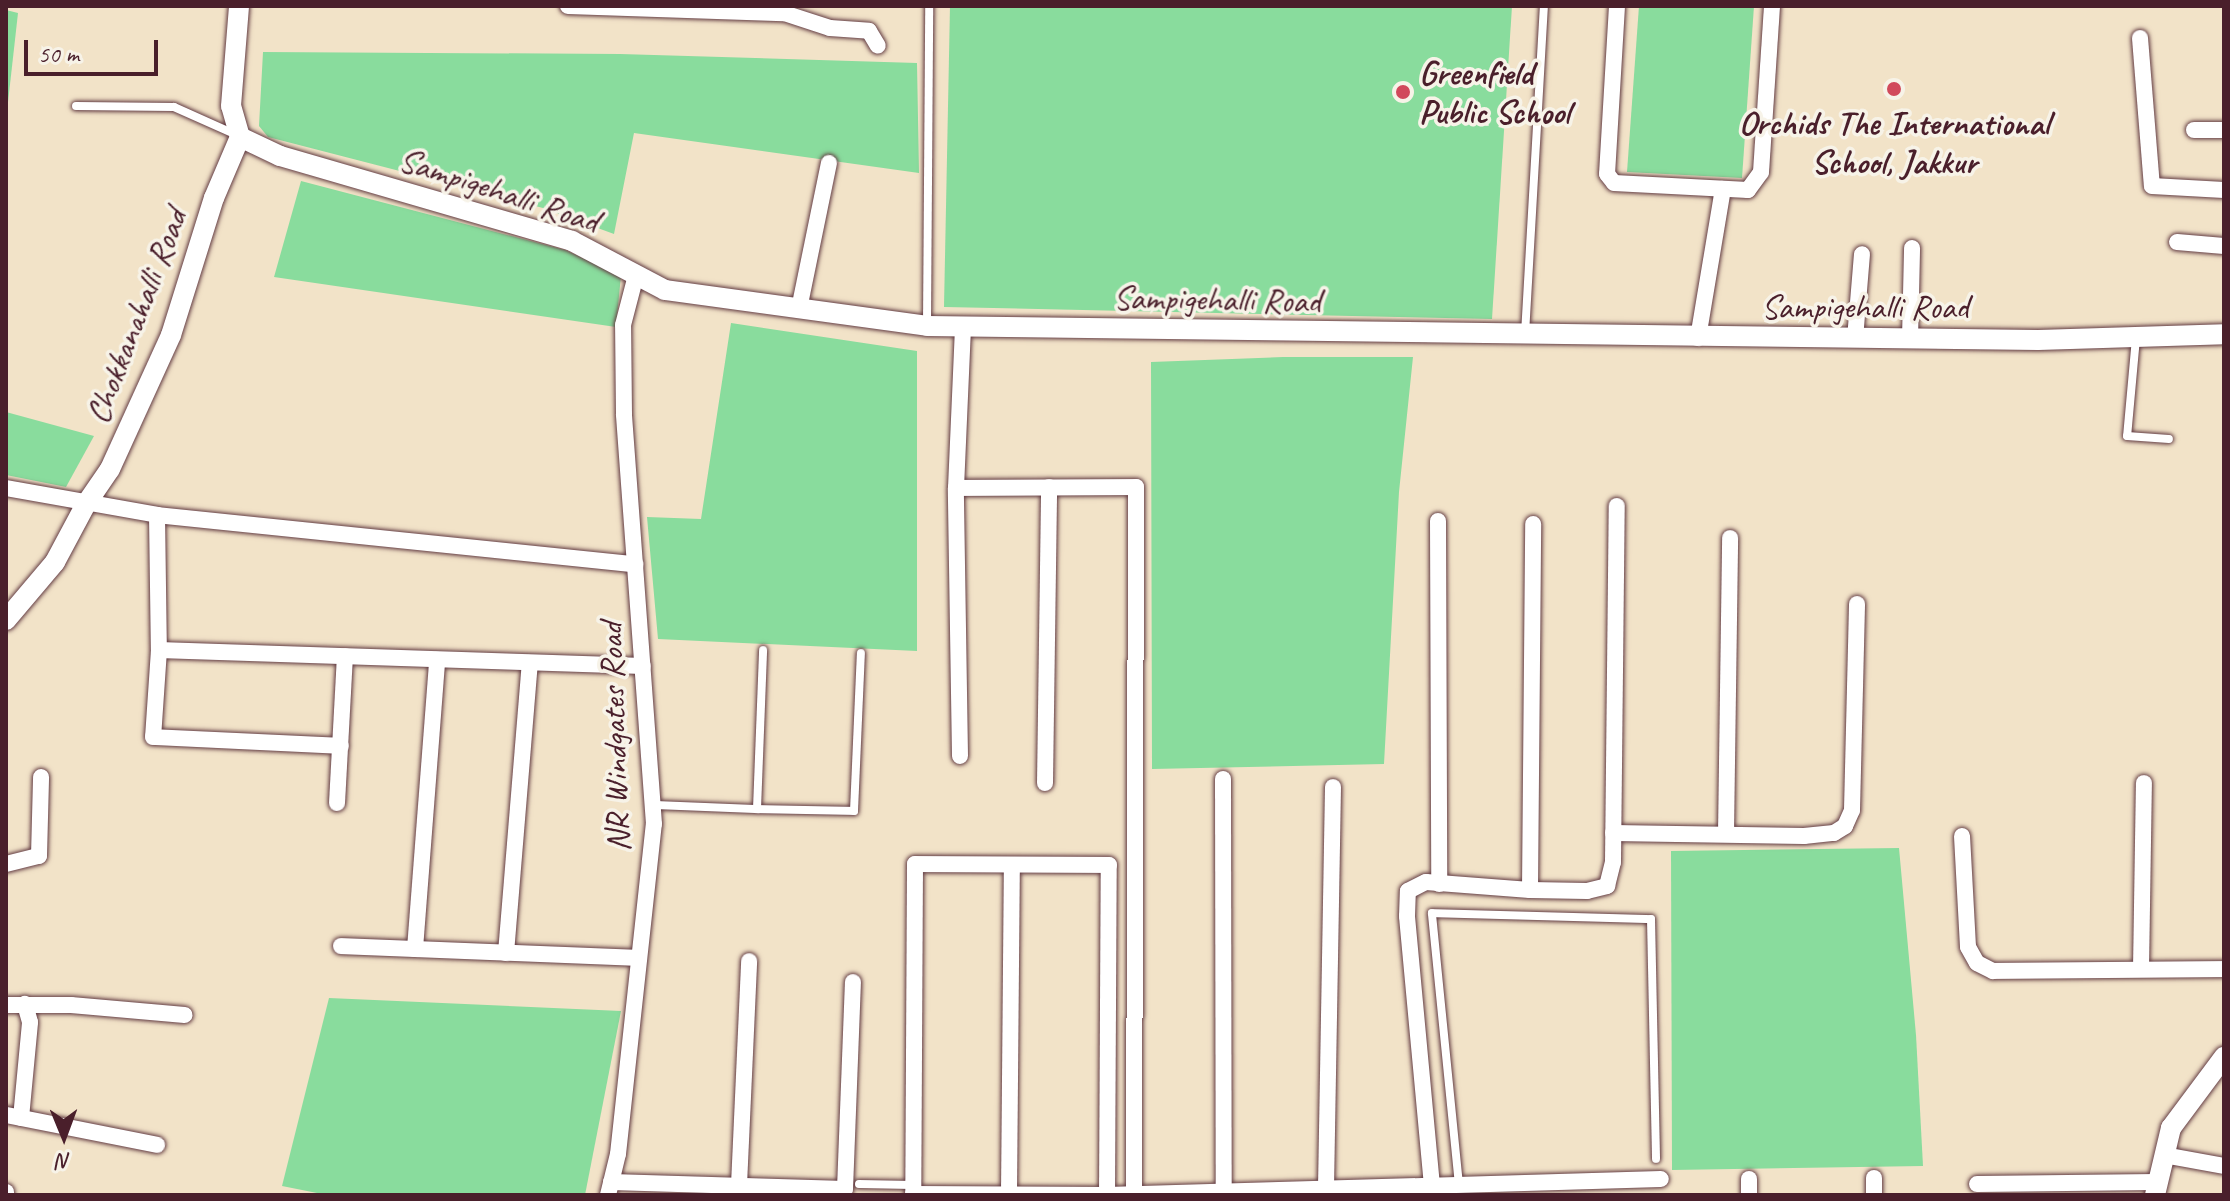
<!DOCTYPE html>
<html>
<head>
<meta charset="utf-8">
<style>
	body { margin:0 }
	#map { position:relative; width:2230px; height:1201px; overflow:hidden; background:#f2e3c8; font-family:Caveat,sans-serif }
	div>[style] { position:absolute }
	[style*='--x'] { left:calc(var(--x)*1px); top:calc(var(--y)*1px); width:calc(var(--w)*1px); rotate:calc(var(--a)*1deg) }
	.green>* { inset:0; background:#89dc9d }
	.roads { filter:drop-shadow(0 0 2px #633c43) drop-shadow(0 0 2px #633c43) }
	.service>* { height:8px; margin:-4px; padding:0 4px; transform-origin:4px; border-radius:4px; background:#fff }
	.minor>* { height:16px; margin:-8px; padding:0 8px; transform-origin:8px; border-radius:8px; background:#fff }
	.tertiary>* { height:20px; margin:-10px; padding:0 10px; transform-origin:10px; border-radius:10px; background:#fff }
	.dots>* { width:22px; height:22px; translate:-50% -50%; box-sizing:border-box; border:4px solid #f7f3e8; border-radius:50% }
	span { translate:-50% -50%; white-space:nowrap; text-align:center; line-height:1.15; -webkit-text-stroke:7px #f7f3e8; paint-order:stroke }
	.poi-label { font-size:34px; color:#4a1f2b; font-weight:700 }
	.left { translate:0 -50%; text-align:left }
	.street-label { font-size:34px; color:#4a1f2b }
	.frame { position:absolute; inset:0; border:8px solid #4a1f2b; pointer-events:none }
	.north { position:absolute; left:24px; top:1097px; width:80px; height:80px; -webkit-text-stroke:6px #f7f3e8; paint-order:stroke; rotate:179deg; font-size:22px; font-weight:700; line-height:32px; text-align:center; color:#4a1f2b }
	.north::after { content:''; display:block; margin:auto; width:28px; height:36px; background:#4a1f2b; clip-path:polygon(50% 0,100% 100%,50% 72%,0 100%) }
	.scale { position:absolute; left:24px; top:40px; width:134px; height:36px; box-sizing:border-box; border:4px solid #4a1f2b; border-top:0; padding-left:10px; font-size:24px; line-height:28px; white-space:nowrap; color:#4a1f2b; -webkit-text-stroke:6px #f7f3e8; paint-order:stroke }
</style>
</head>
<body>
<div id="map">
	<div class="green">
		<i style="clip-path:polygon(950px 6px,1512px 6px,1492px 319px,944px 307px)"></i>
		<i style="clip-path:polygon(1639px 6px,1754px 6px,1742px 178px,1627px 172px)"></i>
		<i style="clip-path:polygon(6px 10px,18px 13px,6px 120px)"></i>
		<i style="clip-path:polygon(263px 52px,620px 54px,917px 63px,919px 173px,634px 133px,614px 234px,543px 208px,268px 137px,259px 126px)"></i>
		<i style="clip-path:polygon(301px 181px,565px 250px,621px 275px,616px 327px,274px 277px)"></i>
		<i style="clip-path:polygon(731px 323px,917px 351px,917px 651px,658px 639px,647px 517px,701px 519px)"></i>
		<i style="clip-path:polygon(1283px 357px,1413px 357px,1399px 492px,1384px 764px,1152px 769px,1151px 362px)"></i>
		<i style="clip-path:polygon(6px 412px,94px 436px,66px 487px,6px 475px)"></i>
		<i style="clip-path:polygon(1899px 848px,1916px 1035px,1923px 1166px,1672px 1170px,1671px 851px)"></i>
		<i style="clip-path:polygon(329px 998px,621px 1011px,585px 1195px,327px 1195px,282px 1186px)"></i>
	</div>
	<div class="roads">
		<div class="service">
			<i style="--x:76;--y:106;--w:98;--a:0.6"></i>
			<i style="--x:174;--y:107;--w:69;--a:24"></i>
			<i style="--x:927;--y:325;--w:319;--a:-89.6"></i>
			<i style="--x:1525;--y:334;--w:329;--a:-86.7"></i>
			<i style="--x:2136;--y:338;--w:98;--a:95.2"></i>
			<i style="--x:2127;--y:436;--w:42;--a:4.1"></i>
			<i style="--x:653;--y:805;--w:104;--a:2.2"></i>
			<i style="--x:757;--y:809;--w:159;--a:-87.8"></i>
			<i style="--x:757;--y:809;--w:97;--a:1.2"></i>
			<i style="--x:854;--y:811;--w:158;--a:-87.5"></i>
			<i style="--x:859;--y:1184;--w:54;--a:1.1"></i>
			<i style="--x:1459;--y:1185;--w:273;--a:-95.7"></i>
			<i style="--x:1432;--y:913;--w:219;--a:1.6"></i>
			<i style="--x:1651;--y:919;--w:240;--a:88.8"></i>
		</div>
		<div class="minor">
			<i style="--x:568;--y:6;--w:216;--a:1.9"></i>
			<i style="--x:784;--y:13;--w:48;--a:18.1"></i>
			<i style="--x:830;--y:28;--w:39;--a:4"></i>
			<i style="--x:869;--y:31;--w:17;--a:59"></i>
			<i style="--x:1617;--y:6;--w:168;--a:93.4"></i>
			<i style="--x:1607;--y:174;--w:11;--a:52"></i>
			<i style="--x:1614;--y:183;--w:134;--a:3"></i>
			<i style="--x:1748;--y:190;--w:22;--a:-54"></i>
			<i style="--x:1761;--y:172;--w:166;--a:-86.2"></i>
			<i style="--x:2140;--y:38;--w:148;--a:85.4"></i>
			<i style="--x:2152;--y:186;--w:72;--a:3.2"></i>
			<i style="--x:2194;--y:130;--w:30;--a:0"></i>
			<i style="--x:2177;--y:242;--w:47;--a:4.9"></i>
			<i style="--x:799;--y:309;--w:149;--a:-78.4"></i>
			<i style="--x:1698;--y:338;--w:151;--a:-80.5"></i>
			<i style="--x:1855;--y:339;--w:85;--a:-85.3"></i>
			<i style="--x:1910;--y:339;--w:91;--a:-88.7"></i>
			<i style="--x:6;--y:488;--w:153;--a:10.1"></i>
			<i style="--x:157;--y:515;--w:481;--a:5.9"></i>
			<i style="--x:956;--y:488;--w:180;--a:-0.3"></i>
			<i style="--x:1136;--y:487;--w:707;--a:90.16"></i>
			<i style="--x:157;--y:515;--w:135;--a:89.2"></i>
			<i style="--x:159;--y:650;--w:87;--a:93.9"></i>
			<i style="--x:153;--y:737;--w:188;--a:2.7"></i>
			<i style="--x:1438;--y:521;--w:363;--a:89.8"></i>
			<i style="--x:159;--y:650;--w:484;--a:1.9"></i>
			<i style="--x:960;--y:756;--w:268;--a:-90.9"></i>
			<i style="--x:956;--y:488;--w:161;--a:-87.5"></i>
			<i style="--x:1223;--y:779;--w:412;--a:89.9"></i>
			<i style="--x:1045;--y:783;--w:296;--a:-89.2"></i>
			<i style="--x:337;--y:803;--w:147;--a:-86.9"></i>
			<i style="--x:1613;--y:833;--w:191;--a:0.9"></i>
			<i style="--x:1804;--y:836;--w:30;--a:-6"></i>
			<i style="--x:1834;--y:833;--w:13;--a:-32"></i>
			<i style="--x:1845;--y:826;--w:17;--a:-66"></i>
			<i style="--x:1852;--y:810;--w:206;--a:-88.6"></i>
			<i style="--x:1726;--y:834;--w:296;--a:-89.2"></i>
			<i style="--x:1962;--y:836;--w:111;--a:86.9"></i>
			<i style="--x:1968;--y:947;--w:18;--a:61"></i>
			<i style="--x:1977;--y:963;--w:18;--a:27"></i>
			<i style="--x:1993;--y:971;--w:231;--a:-0.5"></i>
			<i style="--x:6;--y:864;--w:34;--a:-14"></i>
			<i style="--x:39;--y:856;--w:79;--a:-88.5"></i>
			<i style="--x:1530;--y:890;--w:366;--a:-89.5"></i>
			<i style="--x:341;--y:946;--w:298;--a:2.3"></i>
			<i style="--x:415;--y:949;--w:290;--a:-85.6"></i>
			<i style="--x:506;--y:953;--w:291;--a:-85.3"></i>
			<i style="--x:2141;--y:969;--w:186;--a:-89.1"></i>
			<i style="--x:6;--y:1005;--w:65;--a:0"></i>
			<i style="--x:71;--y:1005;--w:114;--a:5"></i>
			<i style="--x:6;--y:1115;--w:154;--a:11.2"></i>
			<i style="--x:21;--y:1118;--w:96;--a:-84.6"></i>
			<i style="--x:30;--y:1022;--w:19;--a:-106"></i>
			<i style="--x:2164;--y:1155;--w:61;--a:10.4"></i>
			<i style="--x:1874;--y:1178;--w:17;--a:90"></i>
			<i style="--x:1749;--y:1179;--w:16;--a:90"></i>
			<i style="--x:611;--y:1182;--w:234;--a:1.7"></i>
			<i style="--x:845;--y:1189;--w:207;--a:-87.8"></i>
			<i style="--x:1977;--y:1184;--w:180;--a:-0.6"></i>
			<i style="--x:739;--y:1185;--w:224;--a:-87.4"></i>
			<i style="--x:1432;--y:1186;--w:271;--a:-95.3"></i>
			<i style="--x:1407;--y:916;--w:25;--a:-88"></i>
			<i style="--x:1408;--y:891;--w:20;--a:-27"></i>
			<i style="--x:1426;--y:882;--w:104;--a:4.4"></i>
			<i style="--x:1530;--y:890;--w:57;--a:1"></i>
			<i style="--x:1587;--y:891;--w:21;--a:-14"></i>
			<i style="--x:1607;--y:886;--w:25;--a:-76"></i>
			<i style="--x:1613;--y:862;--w:356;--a:-89.4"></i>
			<i style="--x:1326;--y:1188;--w:401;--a:-89"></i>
			<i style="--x:6;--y:1192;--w:3;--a:90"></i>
			<i style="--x:1009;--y:1194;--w:329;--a:-89.5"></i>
			<i style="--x:608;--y:1195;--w:42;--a:-76.3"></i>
			<i style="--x:618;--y:1154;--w:332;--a:-83.8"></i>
			<i style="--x:654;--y:824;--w:411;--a:-94.2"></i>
			<i style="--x:624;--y:414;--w:89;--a:-90.6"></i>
			<i style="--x:623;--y:325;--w:52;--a:-75.4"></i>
			<i style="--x:1107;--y:1195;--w:330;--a:-89.7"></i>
			<i style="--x:1109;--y:865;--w:194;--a:-179.7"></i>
			<i style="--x:915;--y:864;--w:330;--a:90.3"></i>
			<i style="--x:913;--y:1194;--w:194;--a:0.3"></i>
			<i style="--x:1107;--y:1195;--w:554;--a:-1.65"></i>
		</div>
		<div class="tertiary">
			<i style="--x:240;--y:137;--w:44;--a:25.4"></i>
			<i style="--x:280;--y:156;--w:304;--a:16.2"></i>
			<i style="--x:572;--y:241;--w:105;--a:27.8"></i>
			<i style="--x:665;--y:290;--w:264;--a:7.8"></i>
			<i style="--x:927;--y:326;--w:1111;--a:0.72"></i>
			<i style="--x:2038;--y:340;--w:186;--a:-1.8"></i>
			<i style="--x:6;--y:620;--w:76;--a:-49.8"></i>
			<i style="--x:55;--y:562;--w:66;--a:-61.9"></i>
			<i style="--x:86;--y:504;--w:42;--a:-55.6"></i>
			<i style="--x:110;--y:469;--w:147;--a:-65.5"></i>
			<i style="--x:171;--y:335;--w:144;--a:-72.6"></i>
			<i style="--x:214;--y:198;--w:66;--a:-66.9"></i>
			<i style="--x:240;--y:137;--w:32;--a:-106"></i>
			<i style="--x:231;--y:106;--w:100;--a:-85.4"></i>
			<i style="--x:2155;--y:1195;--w:69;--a:-76.6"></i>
			<i style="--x:2171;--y:1128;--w:89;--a:-53.3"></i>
		</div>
	</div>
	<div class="dots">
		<i style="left:1894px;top:89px;background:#d1495b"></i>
		<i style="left:1403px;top:92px;background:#d1495b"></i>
	</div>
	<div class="poi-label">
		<span class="left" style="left:1419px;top:92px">Greenfield<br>Public School</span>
		<span style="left:1894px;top:142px">Orchids The International<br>School, Jakkur</span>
	</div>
	<div class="street-label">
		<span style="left:499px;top:190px;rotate:18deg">Sampigehalli Road</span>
		<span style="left:1217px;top:299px;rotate:1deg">Sampigehalli Road</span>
		<span style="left:1865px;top:307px">Sampigehalli Road</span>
		<span style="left:136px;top:316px;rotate:-69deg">Chokkanahalli Road</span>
		<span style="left:614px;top:737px;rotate:-92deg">NR Windgates Road</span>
	</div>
	<div class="frame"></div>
	<div class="north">N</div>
	<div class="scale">50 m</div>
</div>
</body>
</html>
